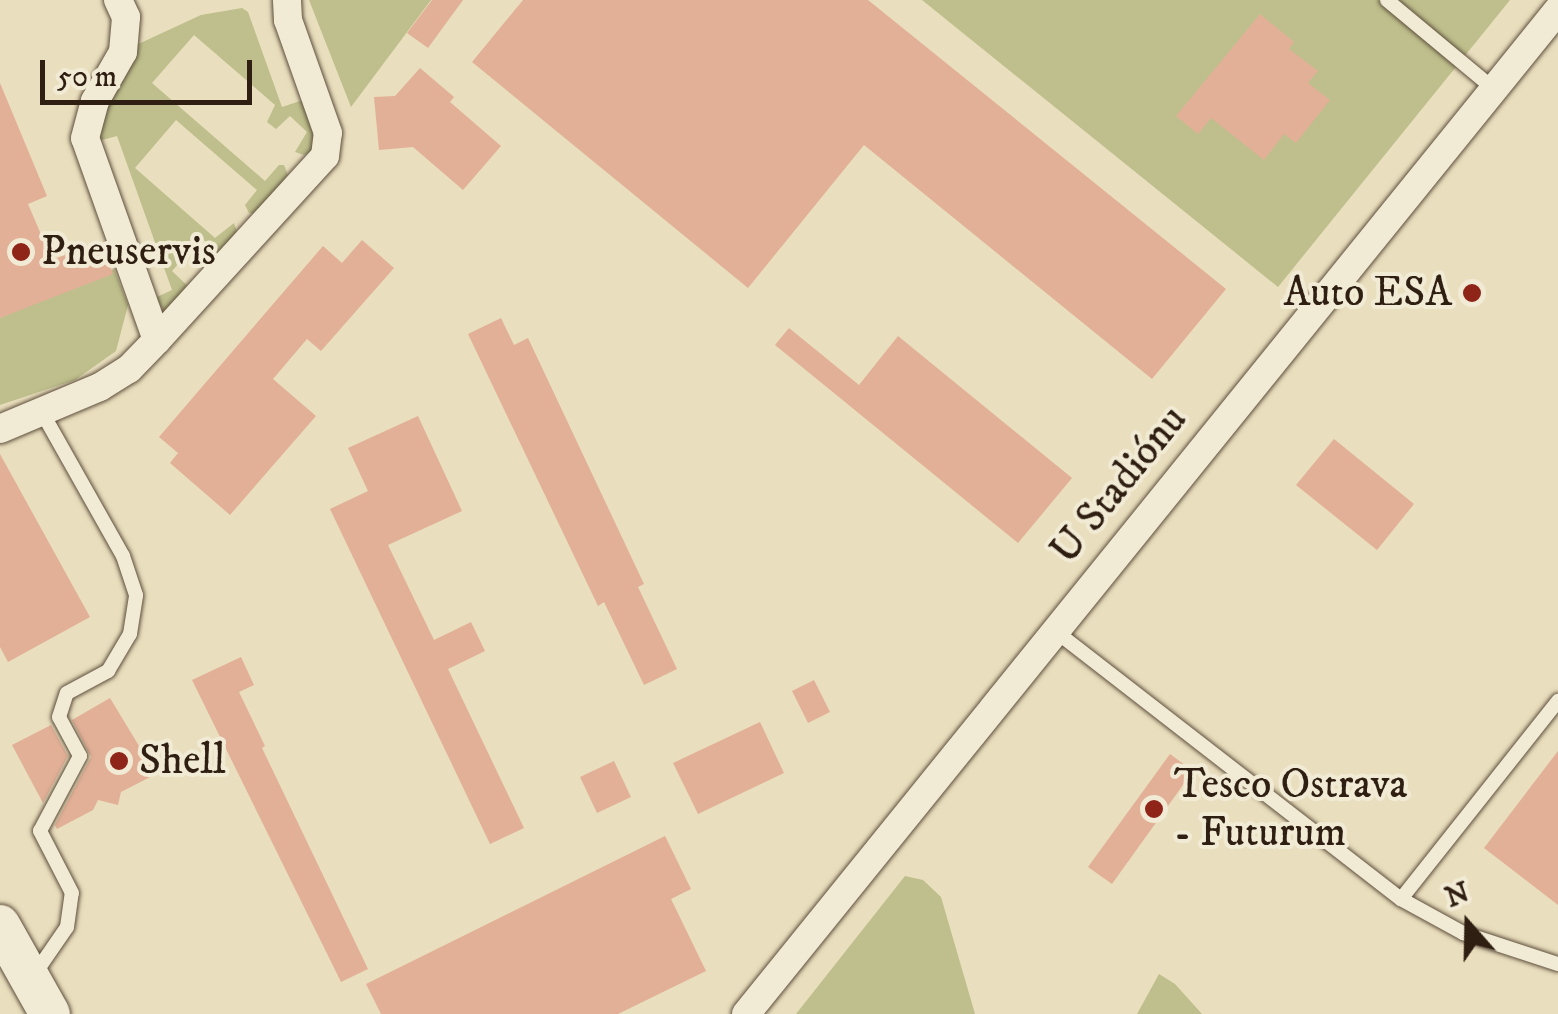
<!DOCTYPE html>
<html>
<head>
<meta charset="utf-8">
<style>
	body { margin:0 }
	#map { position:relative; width:1558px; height:1014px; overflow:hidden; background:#e9debd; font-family:"IM FELL DW Pica",serif }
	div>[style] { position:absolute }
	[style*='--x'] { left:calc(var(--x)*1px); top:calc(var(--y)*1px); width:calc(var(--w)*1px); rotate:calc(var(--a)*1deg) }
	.green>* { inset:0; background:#bebf8c }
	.building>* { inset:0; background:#e2b097 }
	.roads { filter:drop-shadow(0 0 2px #5e4f3d) drop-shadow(0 0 2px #5e4f3d) }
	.lane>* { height:14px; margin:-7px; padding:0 7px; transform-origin:7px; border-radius:7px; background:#f1ead4 }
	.street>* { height:28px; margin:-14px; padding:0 14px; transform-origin:14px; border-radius:14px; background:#f1ead4 }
	.secondary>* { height:40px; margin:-20px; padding:0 20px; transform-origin:20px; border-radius:20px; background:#f1ead4 }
	.dots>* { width:28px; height:28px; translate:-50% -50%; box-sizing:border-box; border:5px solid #f1ead4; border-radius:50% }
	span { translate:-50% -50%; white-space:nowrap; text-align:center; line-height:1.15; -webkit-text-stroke:8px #f1ead4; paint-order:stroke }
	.poi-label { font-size:42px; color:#2f1f12 }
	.left { translate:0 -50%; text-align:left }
	.right { translate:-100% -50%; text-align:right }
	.street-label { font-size:42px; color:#2f1f12 }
	.north { position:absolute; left:1418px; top:874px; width:100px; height:100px; -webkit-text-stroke:8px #f1ead4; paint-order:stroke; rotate:340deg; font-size:28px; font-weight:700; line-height:40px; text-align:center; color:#2f1f12 }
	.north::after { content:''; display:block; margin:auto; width:35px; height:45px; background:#2f1f12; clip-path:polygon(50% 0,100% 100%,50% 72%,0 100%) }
	.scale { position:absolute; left:40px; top:60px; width:212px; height:45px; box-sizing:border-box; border:5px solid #2f1f12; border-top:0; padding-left:12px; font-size:30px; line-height:35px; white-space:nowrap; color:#2f1f12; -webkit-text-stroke:8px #f1ead4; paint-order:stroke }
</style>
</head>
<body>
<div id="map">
	<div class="green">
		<i style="clip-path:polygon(309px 0,431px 0,351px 107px)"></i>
		<i style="clip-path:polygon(922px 0,1510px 0,1278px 287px)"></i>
		<i style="clip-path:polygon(242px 8px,248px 12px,282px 107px,303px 100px,314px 138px,312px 151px,304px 155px,295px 152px,307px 132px,290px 116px,276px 129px,267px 122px,275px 105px,194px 35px,152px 83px,265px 181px,279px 165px,284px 165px,288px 175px,256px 214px,249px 213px,245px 205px,257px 190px,176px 120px,135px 168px,215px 238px,234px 223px,238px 235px,223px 255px,201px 238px,172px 271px,193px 291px,165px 312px,155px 298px,172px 290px,117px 136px,98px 141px,98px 126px,134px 46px,201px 15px)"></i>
		<i style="clip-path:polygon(114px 269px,128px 305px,116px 351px,75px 380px,0 405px,0 318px)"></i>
		<i style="clip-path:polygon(905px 876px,923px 880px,941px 897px,975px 1014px,796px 1014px)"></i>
		<i style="clip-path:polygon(1159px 974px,1175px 984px,1202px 1014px,1137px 1014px)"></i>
	</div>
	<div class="building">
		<i style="clip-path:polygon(432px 0,463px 0,428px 48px,407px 33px)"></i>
		<i style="clip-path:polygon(523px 0,868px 0,1226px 289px,1152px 379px,864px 145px,748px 288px,472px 62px)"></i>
		<i style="clip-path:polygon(1260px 14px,1294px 42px,1289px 49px,1318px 71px,1308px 83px,1330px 100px,1296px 143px,1284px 134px,1264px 160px,1211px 118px,1198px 134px,1176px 116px)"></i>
		<i style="clip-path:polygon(420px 68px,454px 97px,450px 102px,501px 146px,463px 190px,413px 147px,379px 150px,374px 97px,395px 96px)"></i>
		<i style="clip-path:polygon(0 83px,47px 196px,28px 204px,52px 260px,100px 241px,113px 274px,0 318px)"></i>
		<i style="clip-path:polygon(362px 240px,394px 268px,321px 351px,307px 339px,273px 379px,316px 416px,230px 515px,170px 463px,178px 453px,159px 437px,323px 246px,342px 263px)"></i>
		<i style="clip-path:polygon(501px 318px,514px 345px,528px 338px,644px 584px,638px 587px,677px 669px,644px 685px,604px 602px,598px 606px,468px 334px)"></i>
		<i style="clip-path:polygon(789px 328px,859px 385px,898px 336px,1072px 478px,1018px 543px,775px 345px)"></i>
		<i style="clip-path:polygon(418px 416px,462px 511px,388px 545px,434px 640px,471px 622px,485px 651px,448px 669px,524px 828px,490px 844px,330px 509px,368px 491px,348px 448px)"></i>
		<i style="clip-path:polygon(1334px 439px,1414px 504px,1377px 550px,1296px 485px)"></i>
		<i style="clip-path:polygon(0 454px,90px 617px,8px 662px,0 647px)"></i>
		<i style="clip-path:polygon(241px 657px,254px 685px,239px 692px,265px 746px,262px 748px,368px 969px,341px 982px,192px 680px)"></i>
		<i style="clip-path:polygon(814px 680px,830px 712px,808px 723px,792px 691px)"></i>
		<i style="clip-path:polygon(110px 698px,156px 774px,121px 792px,118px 805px,98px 800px,93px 810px,57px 829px,55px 825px,91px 757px,72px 720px)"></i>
		<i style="clip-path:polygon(760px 722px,784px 773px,698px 814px,673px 763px)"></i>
		<i style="clip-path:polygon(51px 725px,68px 756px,43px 803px,12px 745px)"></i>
		<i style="clip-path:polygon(1558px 751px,1558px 905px,1484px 848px)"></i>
		<i style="clip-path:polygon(1170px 754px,1193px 771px,1112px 884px,1088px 867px)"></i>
		<i style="clip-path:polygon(614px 761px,631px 797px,597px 813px,580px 777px)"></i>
		<i style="clip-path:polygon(665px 836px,691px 889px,671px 899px,706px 971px,618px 1014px,381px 1014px,366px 984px)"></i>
	</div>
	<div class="roads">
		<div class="lane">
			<i style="--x:1387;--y:0;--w:139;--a:39.8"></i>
			<i style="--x:1054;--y:630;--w:439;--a:37.8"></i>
			<i style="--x:1401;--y:899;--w:71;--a:28.7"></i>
			<i style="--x:1463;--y:933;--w:100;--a:18.1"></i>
			<i style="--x:1401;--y:899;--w:253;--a:-51.6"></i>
			<i style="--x:34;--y:975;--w:58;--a:-55.5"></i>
			<i style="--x:67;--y:927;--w:34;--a:-82"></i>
			<i style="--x:72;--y:893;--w:70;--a:-117.3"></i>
			<i style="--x:40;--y:831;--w:85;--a:-61.9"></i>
			<i style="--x:80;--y:756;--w:44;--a:-118.3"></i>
			<i style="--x:59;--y:717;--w:25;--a:-72"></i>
			<i style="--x:67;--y:693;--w:47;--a:-28.2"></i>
			<i style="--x:108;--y:671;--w:43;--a:-59.3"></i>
			<i style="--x:130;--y:634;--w:39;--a:-81"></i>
			<i style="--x:136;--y:595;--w:41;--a:-108.4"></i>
			<i style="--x:123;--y:556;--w:163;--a:-119.4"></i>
		</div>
		<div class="street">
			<i style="--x:157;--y:340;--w:249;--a:-47.6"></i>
			<i style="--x:325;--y:156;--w:23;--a:-83"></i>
			<i style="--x:328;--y:133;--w:120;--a:-109.5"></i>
			<i style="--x:288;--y:20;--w:20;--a:-93"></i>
			<i style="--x:0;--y:429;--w:108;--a:-22.8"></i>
			<i style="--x:100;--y:387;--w:34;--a:-32"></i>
			<i style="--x:129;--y:369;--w:40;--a:-46"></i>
			<i style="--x:157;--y:340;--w:214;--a:-109.6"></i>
			<i style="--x:85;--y:138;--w:38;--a:-75"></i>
			<i style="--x:95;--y:101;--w:56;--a:-60.3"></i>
			<i style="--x:123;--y:52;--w:35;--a:-85"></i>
			<i style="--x:126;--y:17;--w:19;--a:-115"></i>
			<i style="--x:746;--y:1014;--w:1291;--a:-51.04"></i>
		</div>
		<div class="secondary">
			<i style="--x:0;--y:925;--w:102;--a:60.7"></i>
		</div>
	</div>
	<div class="dots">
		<i style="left:21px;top:252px;background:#8f2418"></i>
		<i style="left:1472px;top:293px;background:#8f2418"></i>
		<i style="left:119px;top:761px;background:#8f2418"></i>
		<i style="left:1154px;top:809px;background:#8f2418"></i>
	</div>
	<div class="poi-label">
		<span class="left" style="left:41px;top:252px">Pneuservis</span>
		<span class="right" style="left:1452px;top:293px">Auto ESA</span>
		<span class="left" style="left:139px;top:761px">Shell</span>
		<span class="left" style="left:1174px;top:809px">Tesco Ostrava<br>- Futurum</span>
	</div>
	<div class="street-label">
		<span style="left:1119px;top:485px;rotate:-51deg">U Stadiónu</span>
	</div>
	<div class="north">N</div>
	<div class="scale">50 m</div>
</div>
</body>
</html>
